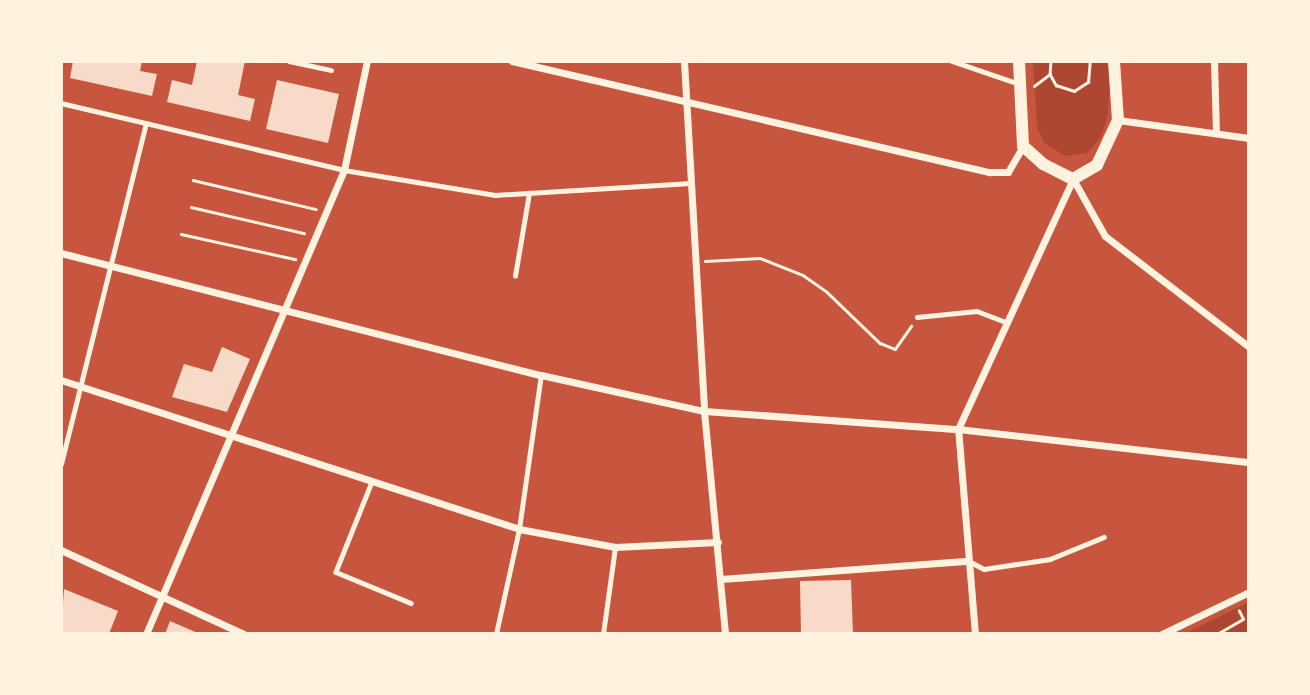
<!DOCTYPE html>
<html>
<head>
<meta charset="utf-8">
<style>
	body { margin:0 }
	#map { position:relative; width:1310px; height:695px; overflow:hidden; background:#c8553d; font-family:"Noto Sans",sans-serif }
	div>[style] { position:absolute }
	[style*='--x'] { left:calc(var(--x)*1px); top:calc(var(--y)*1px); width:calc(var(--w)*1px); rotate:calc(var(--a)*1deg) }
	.green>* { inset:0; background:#ae4732 }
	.building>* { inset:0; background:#f7dbc8 }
	.path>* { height:2.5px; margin:-1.25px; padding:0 1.25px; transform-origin:1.25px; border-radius:1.25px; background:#fff3e0 }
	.service>* { height:4.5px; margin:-2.25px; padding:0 2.25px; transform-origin:2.25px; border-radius:2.25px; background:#fff3e0 }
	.minor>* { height:7px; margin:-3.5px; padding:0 3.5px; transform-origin:3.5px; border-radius:3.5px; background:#fff3e0 }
	.secondary>* { height:12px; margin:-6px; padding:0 6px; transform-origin:6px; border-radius:6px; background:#fff3e0 }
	span { translate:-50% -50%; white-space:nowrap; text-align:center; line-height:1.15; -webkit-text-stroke:7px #fff3e0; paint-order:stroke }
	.frame { position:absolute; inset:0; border:63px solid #fff3e0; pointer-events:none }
</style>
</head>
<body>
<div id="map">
	<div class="green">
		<i style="clip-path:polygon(1033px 61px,1106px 61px,1111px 76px,1107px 118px,1101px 137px,1087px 153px,1066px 156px,1044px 143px,1037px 127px)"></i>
		<i style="clip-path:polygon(1249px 602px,1249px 634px,1184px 634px)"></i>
	</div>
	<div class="building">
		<i style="clip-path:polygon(73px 61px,142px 61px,140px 71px,157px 74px,152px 96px,70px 78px)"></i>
		<i style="clip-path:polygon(197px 61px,245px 61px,238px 95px,255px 99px,250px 121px,167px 102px,172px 80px,192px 85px)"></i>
		<i style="clip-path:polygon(277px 80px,339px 94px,328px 143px,266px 129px)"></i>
		<i style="clip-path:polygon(222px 347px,250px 359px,227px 412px,172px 397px,184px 364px,212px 372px)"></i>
		<i style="clip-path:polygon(851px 580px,853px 634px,801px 634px,800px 581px)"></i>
		<i style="clip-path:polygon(64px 589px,118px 611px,109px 634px,61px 634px)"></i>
		<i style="clip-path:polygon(170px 621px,200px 634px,165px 634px)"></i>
	</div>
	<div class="path">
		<i style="--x:1051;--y:61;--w:13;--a:94"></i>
		<i style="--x:1050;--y:74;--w:13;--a:61"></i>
		<i style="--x:1056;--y:85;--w:19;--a:18"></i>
		<i style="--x:1074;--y:91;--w:17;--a:-33"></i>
		<i style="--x:1088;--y:82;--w:21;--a:-85"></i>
		<i style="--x:1034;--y:86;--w:20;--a:-37"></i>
		<i style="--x:193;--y:180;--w:126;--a:13.3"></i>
		<i style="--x:191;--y:207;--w:116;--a:13"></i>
		<i style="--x:181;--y:234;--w:117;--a:12.4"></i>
		<i style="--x:705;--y:261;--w:55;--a:-3.1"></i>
		<i style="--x:760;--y:258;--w:46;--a:21.6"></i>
		<i style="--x:803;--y:275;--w:29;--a:35"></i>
		<i style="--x:827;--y:292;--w:74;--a:43.9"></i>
		<i style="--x:880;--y:343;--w:16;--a:22"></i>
		<i style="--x:895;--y:349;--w:28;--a:-55"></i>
		<i style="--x:1217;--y:634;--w:30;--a:-30"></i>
		<i style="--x:1243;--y:619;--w:9;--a:-117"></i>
	</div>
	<div class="service">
		<i style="--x:289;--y:61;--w:43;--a:12.1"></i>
		<i style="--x:952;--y:61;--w:69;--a:18.7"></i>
		<i style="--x:61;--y:103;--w:291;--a:13.3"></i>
		<i style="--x:344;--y:170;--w:153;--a:9.4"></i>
		<i style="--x:495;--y:195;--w:196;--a:-3.5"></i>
		<i style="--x:515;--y:276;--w:84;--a:-80.4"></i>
		<i style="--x:917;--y:317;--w:60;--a:-5.7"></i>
		<i style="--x:977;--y:311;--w:33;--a:21"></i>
		<i style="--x:61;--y:464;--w:351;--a:-76"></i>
		<i style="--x:372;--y:482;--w:97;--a:111.8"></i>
		<i style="--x:336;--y:572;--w:81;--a:22.5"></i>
		<i style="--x:969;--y:561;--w:17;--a:28"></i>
		<i style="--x:984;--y:569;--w:67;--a:-8.6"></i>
		<i style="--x:1050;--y:559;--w:58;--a:-22.2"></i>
		<i style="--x:496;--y:634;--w:107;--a:-77.6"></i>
		<i style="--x:519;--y:529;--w:156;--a:-81.9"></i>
		<i style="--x:603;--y:634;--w:87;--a:-82.1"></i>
	</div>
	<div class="minor">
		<i style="--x:512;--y:61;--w:491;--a:13.1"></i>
		<i style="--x:990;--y:172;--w:18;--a:0"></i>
		<i style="--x:1008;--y:172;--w:30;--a:-60"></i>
		<i style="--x:684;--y:61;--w:351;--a:86.7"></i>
		<i style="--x:704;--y:411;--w:224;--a:84.6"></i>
		<i style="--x:1214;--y:61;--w:72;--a:88.4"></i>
		<i style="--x:1118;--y:120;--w:132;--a:7.8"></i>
		<i style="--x:1073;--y:179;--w:65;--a:60.7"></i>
		<i style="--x:1105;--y:236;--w:182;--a:37.6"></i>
		<i style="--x:61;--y:253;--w:495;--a:14.3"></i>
		<i style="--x:541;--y:375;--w:167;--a:12.5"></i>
		<i style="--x:704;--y:411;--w:255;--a:4.1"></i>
		<i style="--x:958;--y:429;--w:293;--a:6.5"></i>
		<i style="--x:61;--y:380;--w:482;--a:18"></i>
		<i style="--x:519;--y:529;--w:98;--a:10.6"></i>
		<i style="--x:615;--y:547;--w:103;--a:-2.8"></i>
		<i style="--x:61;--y:550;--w:201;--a:24.7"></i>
		<i style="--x:721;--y:579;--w:248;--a:-4.2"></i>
		<i style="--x:146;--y:634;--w:504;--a:-66.89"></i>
		<i style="--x:344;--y:170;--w:111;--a:-78.1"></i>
		<i style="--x:975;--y:634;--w:206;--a:-94.7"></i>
		<i style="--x:958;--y:429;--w:275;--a:-65.3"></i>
		<i style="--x:1162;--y:634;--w:97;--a:-25.8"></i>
	</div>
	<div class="secondary">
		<i style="--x:1019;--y:61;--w:85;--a:87.3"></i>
		<i style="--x:1023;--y:146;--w:27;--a:42"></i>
		<i style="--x:1043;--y:164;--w:34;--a:27"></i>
		<i style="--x:1073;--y:179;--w:28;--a:-30"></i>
		<i style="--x:1097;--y:165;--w:50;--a:-65"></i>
		<i style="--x:1118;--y:120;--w:59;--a:-93.9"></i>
	</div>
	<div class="frame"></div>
</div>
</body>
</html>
